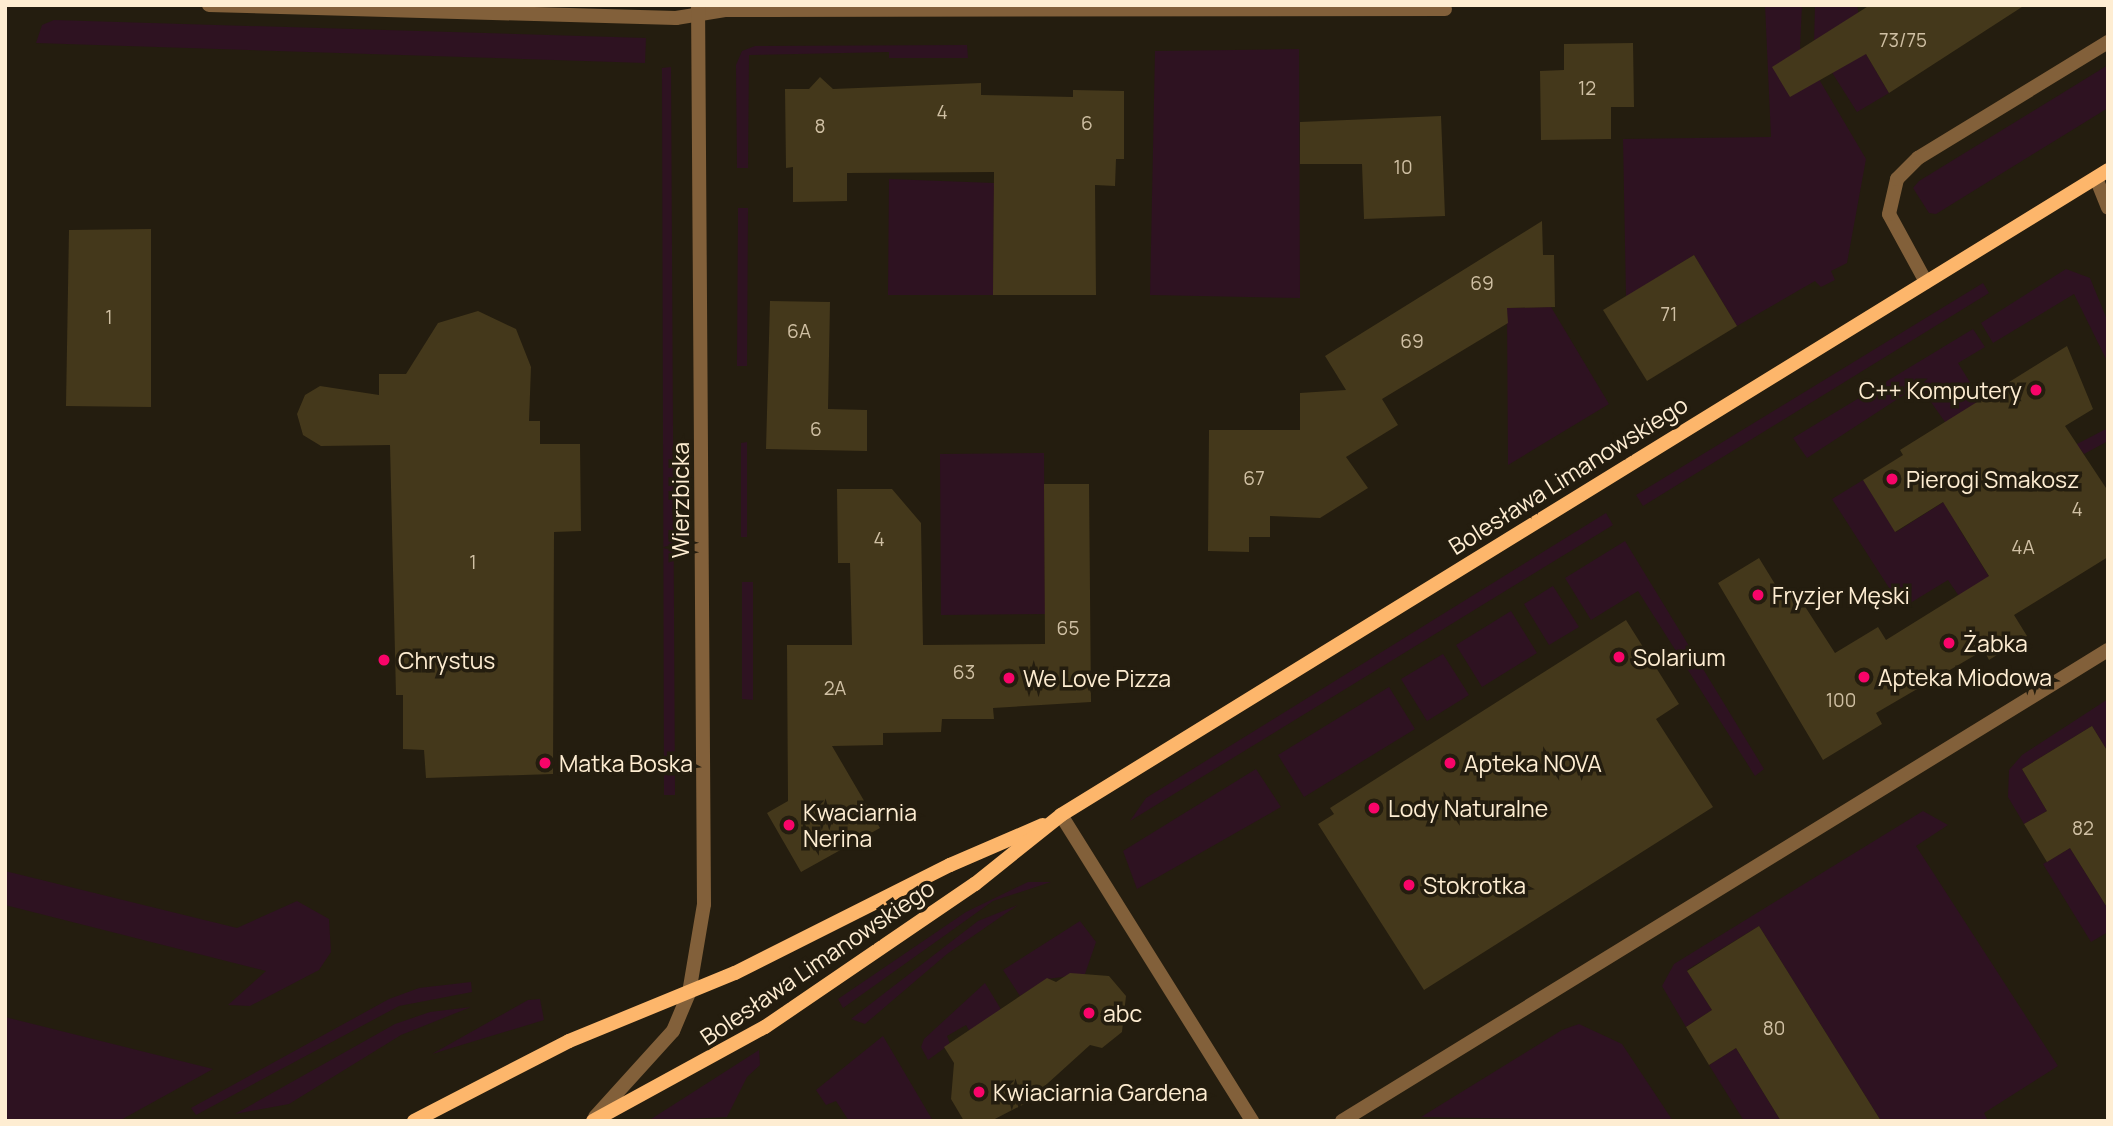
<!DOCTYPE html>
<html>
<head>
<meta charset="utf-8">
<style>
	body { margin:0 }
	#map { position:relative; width:2113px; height:1126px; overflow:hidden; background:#241d0f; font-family:Manrope,sans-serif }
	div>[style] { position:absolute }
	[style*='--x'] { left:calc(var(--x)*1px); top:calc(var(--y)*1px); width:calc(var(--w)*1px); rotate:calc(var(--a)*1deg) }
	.green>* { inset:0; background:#2e1221 }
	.building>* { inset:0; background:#44381b }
	.lane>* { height:14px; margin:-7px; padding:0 7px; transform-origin:7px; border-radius:7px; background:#82603a }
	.street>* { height:14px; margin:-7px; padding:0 7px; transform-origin:7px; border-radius:7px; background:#82603a }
	.secondary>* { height:14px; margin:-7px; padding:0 7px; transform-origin:7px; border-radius:7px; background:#fdb66b }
	.dots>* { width:19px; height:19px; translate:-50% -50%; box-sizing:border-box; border:4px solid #241d0f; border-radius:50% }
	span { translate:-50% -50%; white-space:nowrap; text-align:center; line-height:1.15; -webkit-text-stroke:7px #241d0f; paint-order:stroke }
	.number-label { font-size:19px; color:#d0c0a4 }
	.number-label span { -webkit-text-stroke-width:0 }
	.poi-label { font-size:23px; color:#feedd2 }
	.right { translate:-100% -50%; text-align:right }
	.left { translate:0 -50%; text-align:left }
	.street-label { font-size:23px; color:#feedd2 }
	.frame { position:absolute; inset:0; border:7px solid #feedd2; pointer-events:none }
</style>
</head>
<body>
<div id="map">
	<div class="green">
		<i style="clip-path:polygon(1765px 5px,1802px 5px,1800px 47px,1866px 159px,1847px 263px,1831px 271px,1835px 280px,1821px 287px,1815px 281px,1737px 326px,1694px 255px,1626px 297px,1623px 139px,1771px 137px)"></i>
		<i style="clip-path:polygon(1815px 5px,1857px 5px,1866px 54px,1889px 93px,1857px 112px,1814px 44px)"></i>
		<i style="clip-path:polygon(54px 20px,646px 38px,645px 63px,36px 43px,42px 25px)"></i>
		<i style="clip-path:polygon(967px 45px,968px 58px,889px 58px,889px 52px,749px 55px,748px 168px,737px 168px,736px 65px,742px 51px,755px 46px)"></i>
		<i style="clip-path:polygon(1299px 49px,1300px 298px,1150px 295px,1155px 51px)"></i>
		<i style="clip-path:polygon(2108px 65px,2108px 108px,1936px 214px,1929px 213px,1913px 188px,1919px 181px)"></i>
		<i style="clip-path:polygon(671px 67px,675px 795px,664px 795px,662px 68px)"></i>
		<i style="clip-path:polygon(889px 179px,994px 183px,993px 295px,888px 295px)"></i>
		<i style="clip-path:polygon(738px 208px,748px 208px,747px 366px,737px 366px)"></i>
		<i style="clip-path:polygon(2066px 269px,2090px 278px,2108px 322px,2108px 363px,2074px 294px,1993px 343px,1981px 323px)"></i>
		<i style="clip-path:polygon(1983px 283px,1989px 293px,1643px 506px,1636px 495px)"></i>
		<i style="clip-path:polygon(1551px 307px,1609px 404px,1508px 465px,1507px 308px)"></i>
		<i style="clip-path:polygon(1973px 329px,1985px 347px,1958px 363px,1981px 400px,1988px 490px,2108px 428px,2108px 441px,2084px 454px,2081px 450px,1958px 527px,1995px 586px,1965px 605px,1948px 580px,1902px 608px,1832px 499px,1863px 480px,1896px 532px,1980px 479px,1945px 422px,1919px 385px,1807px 458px,1793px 438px)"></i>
		<i style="clip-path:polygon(747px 442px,747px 537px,741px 537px,741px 443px)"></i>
		<i style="clip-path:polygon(1044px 453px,1045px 614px,941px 615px,940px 454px)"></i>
		<i style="clip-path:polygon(1606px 513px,1613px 525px,1130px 821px,1146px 798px)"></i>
		<i style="clip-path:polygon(1625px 541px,1764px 769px,1755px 776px,1638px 591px,1591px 620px,1565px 578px)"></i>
		<i style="clip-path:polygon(742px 582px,753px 582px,753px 700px,742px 699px)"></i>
		<i style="clip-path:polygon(1553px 586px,1579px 627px,1549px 645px,1524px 604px)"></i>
		<i style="clip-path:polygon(1511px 611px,1537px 653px,1482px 687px,1456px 645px)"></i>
		<i style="clip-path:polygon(1443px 654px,1469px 695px,1427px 721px,1401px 679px)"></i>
		<i style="clip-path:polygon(1389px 687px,1415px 729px,1304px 797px,1278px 755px)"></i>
		<i style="clip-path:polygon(2108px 699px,2108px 752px,2092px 726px,2022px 769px,2047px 811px,2024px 824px,2008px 797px,2009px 770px,2022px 755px)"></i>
		<i style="clip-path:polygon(1256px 769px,1281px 807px,1137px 889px,1123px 851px)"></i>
		<i style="clip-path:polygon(1923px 811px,1948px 825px,1916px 846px,2058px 1066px,1984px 1113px,1988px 1121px,1881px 1121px,1759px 926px,1687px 970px,1712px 1010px,1686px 1027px,1662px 986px,1674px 964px)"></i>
		<i style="clip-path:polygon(2070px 848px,2108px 909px,2108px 932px,2091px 942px,2043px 864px)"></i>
		<i style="clip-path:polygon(5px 871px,237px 928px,297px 901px,329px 919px,331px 952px,319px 970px,250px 1006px,228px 1005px,266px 971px,5px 905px)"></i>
		<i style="clip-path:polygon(1028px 882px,1051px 882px,993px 901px,843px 1008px,838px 999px,966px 912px)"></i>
		<i style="clip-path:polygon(1018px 905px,947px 954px,865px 1024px,851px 1019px,978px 921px)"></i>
		<i style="clip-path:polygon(1080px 921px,1096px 942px,1085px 974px,1047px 979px,1020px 996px,1003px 970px)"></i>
		<i style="clip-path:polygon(471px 982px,472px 992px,399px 1006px,196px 1115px,191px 1108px,389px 999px,419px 988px)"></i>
		<i style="clip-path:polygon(985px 983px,1002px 1011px,970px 1032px,966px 1025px,947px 1036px,950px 1044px,928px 1060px,921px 1047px,924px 1039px)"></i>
		<i style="clip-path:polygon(540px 999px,544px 1020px,432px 1054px,528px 1000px)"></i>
		<i style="clip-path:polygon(471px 1007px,401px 1035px,289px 1104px,235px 1114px,395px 1024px,430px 1012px)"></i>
		<i style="clip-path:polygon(5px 1017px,213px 1069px,119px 1121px,5px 1121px)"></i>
		<i style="clip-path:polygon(1579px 1024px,1622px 1044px,1673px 1121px,1421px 1117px,1562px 1030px)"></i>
		<i style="clip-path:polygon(883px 1036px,933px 1121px,849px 1121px,836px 1101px,826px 1105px,816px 1090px)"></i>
		<i style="clip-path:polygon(1736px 1048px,1781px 1121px,1744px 1121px,1709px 1065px)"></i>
		<i style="clip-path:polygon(759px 1050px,760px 1065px,747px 1077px,727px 1117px,648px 1121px)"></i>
	</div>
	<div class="building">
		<i style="clip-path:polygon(1870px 5px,2025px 5px,1889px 93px,1866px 54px,1790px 97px,1772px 67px)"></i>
		<i style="clip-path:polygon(1633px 43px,1634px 107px,1611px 107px,1611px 139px,1541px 140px,1540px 71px,1564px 70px,1564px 44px)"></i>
		<i style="clip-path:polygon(820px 77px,833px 89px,981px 83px,981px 95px,1073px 97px,1073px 90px,1124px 91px,1124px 159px,1116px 159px,1115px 186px,1095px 185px,1096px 295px,993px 295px,994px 172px,847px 173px,847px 201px,793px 202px,793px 167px,786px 168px,785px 89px,809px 89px)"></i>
		<i style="clip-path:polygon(1441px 116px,1445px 216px,1364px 219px,1362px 164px,1300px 164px,1300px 122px)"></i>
		<i style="clip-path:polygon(1542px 221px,1543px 255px,1554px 255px,1555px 307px,1507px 308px,1508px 323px,1382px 399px,1398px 425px,1346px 457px,1368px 488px,1320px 518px,1270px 516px,1270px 537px,1249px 537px,1249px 552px,1208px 551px,1209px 430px,1300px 430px,1300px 393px,1346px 390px,1325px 356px)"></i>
		<i style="clip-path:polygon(151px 229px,151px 407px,66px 406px,69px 230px)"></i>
		<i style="clip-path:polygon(1694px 255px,1737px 326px,1647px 381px,1603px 310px)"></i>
		<i style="clip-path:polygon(770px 301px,830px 302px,828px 409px,867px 410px,867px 451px,766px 449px)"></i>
		<i style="clip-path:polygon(478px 311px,516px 329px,531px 367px,529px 421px,540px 421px,540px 444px,580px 444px,581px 531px,554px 532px,553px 774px,426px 778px,424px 750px,403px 749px,403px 695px,396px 695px,390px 445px,321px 446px,303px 435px,297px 414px,305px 395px,320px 386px,379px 395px,379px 374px,406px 374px,438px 323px)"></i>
		<i style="clip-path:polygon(2067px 346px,2093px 409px,2065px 426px,2108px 491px,2108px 557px,2014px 615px,2027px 636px,1989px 660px,1984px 650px,1876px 713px,1882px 724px,1823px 760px,1718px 583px,1759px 558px,1783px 597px,1795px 591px,1835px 653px,1878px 627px,1886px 640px,1989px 576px,1943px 502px,1895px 532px,1863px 480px,1903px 455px,1900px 450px)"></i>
		<i style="clip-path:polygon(1044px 484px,1089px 484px,1091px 702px,993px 708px,994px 719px,942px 719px,941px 732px,883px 733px,883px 745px,832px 746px,880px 828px,801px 872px,767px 813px,788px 801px,787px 645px,852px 645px,850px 563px,838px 563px,837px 489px,892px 489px,921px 523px,923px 645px,1045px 644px)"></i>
		<i style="clip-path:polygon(1626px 620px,1679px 704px,1656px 719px,1713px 807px,1424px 990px,1318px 824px,1334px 814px,1330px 808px)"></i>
		<i style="clip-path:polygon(2092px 726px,2108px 752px,2108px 909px,2070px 848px,2047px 862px,2024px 824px,2047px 811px,2022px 769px)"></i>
		<i style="clip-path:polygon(1759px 926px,1881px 1121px,1781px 1121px,1736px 1048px,1709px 1065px,1686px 1027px,1712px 1010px,1687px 971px)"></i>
		<i style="clip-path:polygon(1070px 973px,1109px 976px,1126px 996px,1122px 1032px,1102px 1048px,1090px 1045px,1026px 1103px,991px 1121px,964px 1121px,951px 1099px,954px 1063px,944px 1047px,1047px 978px,1056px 982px)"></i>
	</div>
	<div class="lane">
		<i style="--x:1926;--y:282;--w:77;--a:-118.6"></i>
		<i style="--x:1889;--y:214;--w:36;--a:-77"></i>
		<i style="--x:1897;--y:179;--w:30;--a:-45"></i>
		<i style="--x:1918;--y:158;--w:223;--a:-31.4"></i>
		<i style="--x:1061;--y:815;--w:361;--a:58"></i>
		<i style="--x:1342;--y:1121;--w:899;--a:-31.59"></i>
	</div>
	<div class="street">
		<i style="--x:209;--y:5;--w:467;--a:1.6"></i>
		<i style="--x:676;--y:18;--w:51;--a:-9.1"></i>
		<i style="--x:726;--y:10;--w:719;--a:-0.08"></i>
		<i style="--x:2096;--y:178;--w:32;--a:68"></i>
		<i style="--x:595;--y:1117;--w:116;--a:-47.8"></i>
		<i style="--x:673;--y:1031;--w:41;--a:-67.2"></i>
		<i style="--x:689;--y:993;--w:90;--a:-80.4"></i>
		<i style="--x:704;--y:904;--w:897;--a:-90.38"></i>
	</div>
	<div class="secondary">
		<i style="--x:414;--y:1121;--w:174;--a:-27.3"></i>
		<i style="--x:569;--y:1041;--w:179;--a:-22.3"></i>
		<i style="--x:735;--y:973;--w:241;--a:-26.7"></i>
		<i style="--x:950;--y:865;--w:101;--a:-23.3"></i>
		<i style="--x:593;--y:1121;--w:196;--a:-28.7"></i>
		<i style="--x:765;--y:1027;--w:254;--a:-34.3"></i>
		<i style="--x:975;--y:884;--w:110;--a:-38.7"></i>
		<i style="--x:1061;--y:815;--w:1230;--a:-31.63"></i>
	</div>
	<div class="dots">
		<i style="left:2036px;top:390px;background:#f80469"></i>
		<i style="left:1892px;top:479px;background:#f80469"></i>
		<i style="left:1758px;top:595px;background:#f80469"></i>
		<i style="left:1949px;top:643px;background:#f80469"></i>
		<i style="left:1619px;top:657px;background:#f80469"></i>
		<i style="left:384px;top:660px;background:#f80469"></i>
		<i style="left:1864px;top:677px;background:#f80469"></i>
		<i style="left:1009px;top:678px;background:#f80469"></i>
		<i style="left:545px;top:763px;background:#f80469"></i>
		<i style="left:1450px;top:763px;background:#f80469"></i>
		<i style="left:1374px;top:808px;background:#f80469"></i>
		<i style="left:789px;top:825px;background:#f80469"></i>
		<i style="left:1409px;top:885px;background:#f80469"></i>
		<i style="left:1089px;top:1013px;background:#f80469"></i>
		<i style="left:979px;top:1092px;background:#f80469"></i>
	</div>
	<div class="number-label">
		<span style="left:1903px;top:41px">73/75</span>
		<span style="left:1587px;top:89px">12</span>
		<span style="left:942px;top:113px">4</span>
		<span style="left:1087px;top:124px">6</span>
		<span style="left:820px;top:127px">8</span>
		<span style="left:1403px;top:168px">10</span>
		<span style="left:1482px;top:284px">69</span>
		<span style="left:1669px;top:315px">71</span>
		<span style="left:109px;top:318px">1</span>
		<span style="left:799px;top:332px">6A</span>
		<span style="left:1412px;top:342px">69</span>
		<span style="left:816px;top:430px">6</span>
		<span style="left:1254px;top:479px">67</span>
		<span style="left:2077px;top:510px">4</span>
		<span style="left:879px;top:540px">4</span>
		<span style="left:2023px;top:548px">4A</span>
		<span style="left:473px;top:563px">1</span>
		<span style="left:1068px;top:629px">65</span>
		<span style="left:964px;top:673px">63</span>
		<span style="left:835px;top:689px">2A</span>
		<span style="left:1841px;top:701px">100</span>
		<span style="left:2083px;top:829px">82</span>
		<span style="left:1774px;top:1029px">80</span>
	</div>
	<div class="poi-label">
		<span class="right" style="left:2022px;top:390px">C++ Komputery</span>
		<span class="left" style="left:1906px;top:479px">Pierogi Smakosz</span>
		<span class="left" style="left:1772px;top:595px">Fryzjer Męski</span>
		<span class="left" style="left:1963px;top:643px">Żabka</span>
		<span class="left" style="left:1633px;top:657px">Solarium</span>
		<span class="left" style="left:398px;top:660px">Chrystus</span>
		<span class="left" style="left:1878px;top:677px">Apteka Miodowa</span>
		<span class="left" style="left:1023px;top:678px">We Love Pizza</span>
		<span class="left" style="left:559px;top:763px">Matka Boska</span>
		<span class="left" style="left:1464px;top:763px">Apteka NOVA</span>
		<span class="left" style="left:1388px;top:808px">Lody Naturalne</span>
		<span class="left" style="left:803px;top:825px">Kwaciarnia<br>Nerina</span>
		<span class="left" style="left:1423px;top:885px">Stokrotka</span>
		<span class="left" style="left:1103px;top:1013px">abc</span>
		<span class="left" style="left:993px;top:1092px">Kwiaciarnia Gardena</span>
	</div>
	<div class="street-label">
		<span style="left:1568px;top:475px;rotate:-32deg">Bolesława Limanowskiego</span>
		<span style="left:680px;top:500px;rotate:-90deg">Wierzbicka</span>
		<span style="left:817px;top:962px;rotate:-34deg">Bolesława Limanowskiego</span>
	</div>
	<div class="frame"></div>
</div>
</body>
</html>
